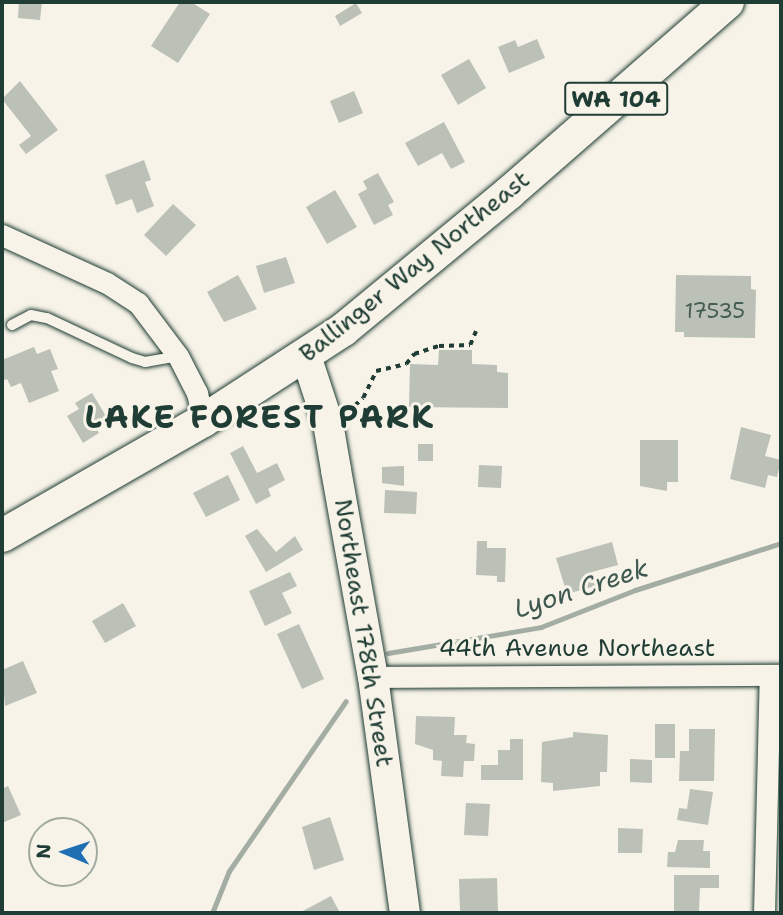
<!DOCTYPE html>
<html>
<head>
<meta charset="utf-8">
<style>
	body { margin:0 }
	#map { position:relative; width:783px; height:915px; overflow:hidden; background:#f7f3e8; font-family:"Shantell Sans",sans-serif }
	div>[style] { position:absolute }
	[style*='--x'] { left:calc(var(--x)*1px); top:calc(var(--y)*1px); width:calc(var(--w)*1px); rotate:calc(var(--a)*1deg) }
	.stream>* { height:5px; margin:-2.5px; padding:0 2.5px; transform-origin:2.5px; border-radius:2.5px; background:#a4ada3 }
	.building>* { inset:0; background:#bbc1b6 }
	.path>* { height:3.5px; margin-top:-1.75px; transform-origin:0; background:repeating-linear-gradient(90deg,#1f3d34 0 5px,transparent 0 10px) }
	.roads { filter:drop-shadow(0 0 2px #1f3d34) drop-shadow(0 0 2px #1f3d34) }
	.lane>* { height:10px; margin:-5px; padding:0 5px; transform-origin:5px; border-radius:5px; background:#f7f3e8 }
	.street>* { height:21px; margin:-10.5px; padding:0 10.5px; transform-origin:10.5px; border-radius:10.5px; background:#f7f3e8 }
	.secondary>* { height:30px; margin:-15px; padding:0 15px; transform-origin:15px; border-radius:15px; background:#f7f3e8 }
	.primary>* { height:33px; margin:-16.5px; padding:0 16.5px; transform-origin:16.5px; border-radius:16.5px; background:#f7f3e8 }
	span { translate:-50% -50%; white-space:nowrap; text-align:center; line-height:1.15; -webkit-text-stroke:6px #f7f3e8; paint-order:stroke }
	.number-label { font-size:21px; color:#465e54 }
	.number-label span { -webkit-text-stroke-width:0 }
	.shield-label span { padding:2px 5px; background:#f7f3e8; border:2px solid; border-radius:5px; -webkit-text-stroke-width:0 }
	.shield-label { font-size:23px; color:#1f3d34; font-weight:700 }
	.street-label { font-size:24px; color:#1f3d34 }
	.water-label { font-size:26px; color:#405950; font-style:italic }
	.district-label { font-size:32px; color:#1f3d34; font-weight:700; letter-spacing:2px }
	.frame { position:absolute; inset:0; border:4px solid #1f3d34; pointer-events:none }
	.north { position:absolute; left:28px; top:817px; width:70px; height:70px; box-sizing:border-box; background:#f7f3e8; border:2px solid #a1aaa0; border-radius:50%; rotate:272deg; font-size:19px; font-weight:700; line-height:28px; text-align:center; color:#1f3d34 }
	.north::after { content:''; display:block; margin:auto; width:24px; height:32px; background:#1f6fb2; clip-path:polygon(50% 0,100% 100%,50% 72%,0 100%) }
</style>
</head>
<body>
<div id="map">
	<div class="stream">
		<i style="--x:388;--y:653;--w:155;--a:-9.6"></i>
		<i style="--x:541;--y:627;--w:101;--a:-21.5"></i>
		<i style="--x:635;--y:590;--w:153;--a:-17.8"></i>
		<i style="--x:212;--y:913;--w:45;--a:-68"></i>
		<i style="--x:229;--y:871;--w:206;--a:-55.5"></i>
	</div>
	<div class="building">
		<i style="clip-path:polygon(19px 2px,42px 2px,40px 20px,18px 18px)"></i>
		<i style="clip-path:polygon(180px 2px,191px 2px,210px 14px,178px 63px,151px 46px)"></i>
		<i style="clip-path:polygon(356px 3px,362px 13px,340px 26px,335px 16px)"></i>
		<i style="clip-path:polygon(537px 39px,545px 58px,509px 73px,498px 47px,515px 40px,518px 47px)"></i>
		<i style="clip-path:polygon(469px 59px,486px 88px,458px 105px,441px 75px)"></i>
		<i style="clip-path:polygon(20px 81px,58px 130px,26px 154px,19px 145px,31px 136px,2px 99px)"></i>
		<i style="clip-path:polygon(354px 91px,363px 113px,339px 123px,330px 101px)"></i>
		<i style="clip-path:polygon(444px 122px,465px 162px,451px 169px,442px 153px,418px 166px,405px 143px)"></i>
		<i style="clip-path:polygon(144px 160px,151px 180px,145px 182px,154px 206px,137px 213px,132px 199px,116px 205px,105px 175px)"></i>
		<i style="clip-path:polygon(378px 173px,394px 202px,388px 205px,393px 215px,374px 225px,358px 194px,367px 189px,363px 181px)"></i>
		<i style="clip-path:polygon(335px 190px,357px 227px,327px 244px,306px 207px)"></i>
		<i style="clip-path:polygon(173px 204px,196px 225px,166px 256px,144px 235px)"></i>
		<i style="clip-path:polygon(286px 257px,295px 283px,264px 293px,256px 266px)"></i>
		<i style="clip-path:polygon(238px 275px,257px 309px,224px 322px,207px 292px)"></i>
		<i style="clip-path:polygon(676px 275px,751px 276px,751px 289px,756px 290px,755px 338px,684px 337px,684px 332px,675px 332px)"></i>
		<i style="clip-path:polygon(34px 347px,37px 354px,50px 349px,58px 369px,51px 371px,59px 391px,29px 403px,21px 383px,11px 387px,7px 379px,2px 381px,2px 360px)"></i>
		<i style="clip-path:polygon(439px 350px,472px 350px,472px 364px,497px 365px,497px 372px,508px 373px,508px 408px,409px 407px,410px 364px,438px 365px)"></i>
		<i style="clip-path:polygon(92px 393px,106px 416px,93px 423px,99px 433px,83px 443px,67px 416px,79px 409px,75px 403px)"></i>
		<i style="clip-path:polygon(741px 427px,771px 435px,765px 456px,781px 460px,777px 477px,768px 475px,765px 488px,730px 479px)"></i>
		<i style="clip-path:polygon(640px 440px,678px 440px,678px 482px,667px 482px,667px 491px,640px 486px)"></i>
		<i style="clip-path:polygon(418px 444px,433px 444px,433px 461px,418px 461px)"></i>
		<i style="clip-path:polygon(243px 446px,257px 473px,277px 463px,285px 480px,268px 489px,271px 496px,256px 504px,230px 453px)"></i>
		<i style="clip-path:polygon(479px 465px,502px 466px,501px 488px,478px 487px)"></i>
		<i style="clip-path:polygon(404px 466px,404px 486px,382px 483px,382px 467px)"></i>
		<i style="clip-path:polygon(228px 475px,240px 500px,206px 517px,193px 493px)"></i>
		<i style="clip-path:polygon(385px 490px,417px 492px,416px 514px,384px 513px)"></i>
		<i style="clip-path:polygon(257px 529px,276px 552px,295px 536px,303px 550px,266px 572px,245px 536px)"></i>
		<i style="clip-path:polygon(477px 541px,487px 541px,487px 548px,506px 548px,505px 582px,497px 582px,497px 576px,476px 575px)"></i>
		<i style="clip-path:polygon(612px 542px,618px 565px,592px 572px,595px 586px,567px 594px,556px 558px)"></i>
		<i style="clip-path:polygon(290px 572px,297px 586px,282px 593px,292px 613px,265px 626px,249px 591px)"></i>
		<i style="clip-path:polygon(123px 603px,136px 626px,105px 643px,92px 621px)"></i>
		<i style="clip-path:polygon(299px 624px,324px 679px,302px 689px,277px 634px)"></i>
		<i style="clip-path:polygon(23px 661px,37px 693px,5px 706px,2px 670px)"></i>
		<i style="clip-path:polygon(416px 716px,455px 717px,454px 735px,467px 735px,466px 743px,475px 744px,474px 761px,464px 761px,463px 777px,441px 776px,442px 761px,433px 760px,433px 750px,415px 744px)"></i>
		<i style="clip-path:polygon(655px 724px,675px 724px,675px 758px,655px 758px)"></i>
		<i style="clip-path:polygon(689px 729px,715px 729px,714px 781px,679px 781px,680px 751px,689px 751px)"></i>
		<i style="clip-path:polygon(573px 732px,608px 735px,607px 772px,600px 772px,600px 786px,553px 791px,553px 783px,541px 782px,542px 742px,573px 737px)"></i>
		<i style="clip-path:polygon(510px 739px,523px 739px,523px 780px,481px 780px,481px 765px,498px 765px,498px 750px,510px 750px)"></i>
		<i style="clip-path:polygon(630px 759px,652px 760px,652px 783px,630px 782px)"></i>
		<i style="clip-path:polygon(8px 786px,21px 815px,2px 823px,2px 789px)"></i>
		<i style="clip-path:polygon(690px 789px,713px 792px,708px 825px,677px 820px,679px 808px,687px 809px)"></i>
		<i style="clip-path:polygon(466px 803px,490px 804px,488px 836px,464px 835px)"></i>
		<i style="clip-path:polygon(330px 817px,344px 860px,314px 870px,302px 827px)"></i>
		<i style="clip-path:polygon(618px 828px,643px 829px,642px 853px,618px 853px)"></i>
		<i style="clip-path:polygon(678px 840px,704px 840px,703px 851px,710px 851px,710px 868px,667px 867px,668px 852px,675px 852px)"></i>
		<i style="clip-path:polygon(674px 875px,719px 875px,719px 888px,700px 888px,699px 911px,674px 911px)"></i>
		<i style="clip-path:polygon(497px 878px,498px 913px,460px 913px,459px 879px)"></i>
		<i style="clip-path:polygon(331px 896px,340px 913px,299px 913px)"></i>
	</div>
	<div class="path">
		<i style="--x:347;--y:412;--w:21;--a:-41"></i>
		<i style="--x:363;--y:398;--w:30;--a:-64"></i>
		<i style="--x:376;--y:371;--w:31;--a:-13"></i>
		<i style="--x:406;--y:364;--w:13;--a:-51"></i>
		<i style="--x:414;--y:354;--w:26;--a:-18"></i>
		<i style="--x:439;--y:346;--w:31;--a:-2"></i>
		<i style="--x:470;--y:345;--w:15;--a:-67"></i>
	</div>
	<div class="roads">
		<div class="lane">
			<i style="--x:12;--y:325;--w:21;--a:-28"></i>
			<i style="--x:31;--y:315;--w:16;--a:11"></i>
			<i style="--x:47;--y:318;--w:94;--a:25.2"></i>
			<i style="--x:132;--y:358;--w:14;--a:17"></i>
			<i style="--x:145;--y:362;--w:34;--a:-10"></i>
		</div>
		<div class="street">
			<i style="--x:2;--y:235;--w:115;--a:24.6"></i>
			<i style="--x:107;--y:283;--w:37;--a:33"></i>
			<i style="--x:138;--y:303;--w:66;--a:53"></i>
			<i style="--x:178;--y:356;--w:42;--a:62.8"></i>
			<i style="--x:197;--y:393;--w:28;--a:77"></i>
			<i style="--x:373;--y:677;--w:408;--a:-0.3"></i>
			<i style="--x:764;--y:913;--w:238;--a:-88.6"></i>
		</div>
		<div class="secondary">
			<i style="--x:306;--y:356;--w:71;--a:71.8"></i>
			<i style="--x:328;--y:423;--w:48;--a:80.3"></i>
			<i style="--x:336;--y:470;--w:210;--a:79.9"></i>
			<i style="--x:373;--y:677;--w:238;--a:82.3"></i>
		</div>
		<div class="primary">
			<i style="--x:2;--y:535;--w:232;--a:-29.8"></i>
			<i style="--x:203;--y:420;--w:167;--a:-33"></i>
			<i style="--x:343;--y:329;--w:215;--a:-39.5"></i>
			<i style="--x:509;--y:192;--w:289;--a:-41.1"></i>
		</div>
	</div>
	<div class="number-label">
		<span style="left:715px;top:311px">17535</span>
	</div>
	<div class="shield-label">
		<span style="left:616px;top:99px">WA 104</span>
	</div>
	<div class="street-label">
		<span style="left:415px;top:267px;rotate:-39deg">Ballinger Way Northeast</span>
		<span style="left:363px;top:633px;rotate:81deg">Northeast 178th Street</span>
		<span style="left:577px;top:649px">44th Avenue Northeast</span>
	</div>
	<div class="water-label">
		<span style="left:581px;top:588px;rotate:-18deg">Lyon Creek</span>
	</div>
	<div class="district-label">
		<span style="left:260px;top:417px">LAKE FOREST PARK</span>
	</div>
	<div class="frame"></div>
	<div class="north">N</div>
</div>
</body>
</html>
